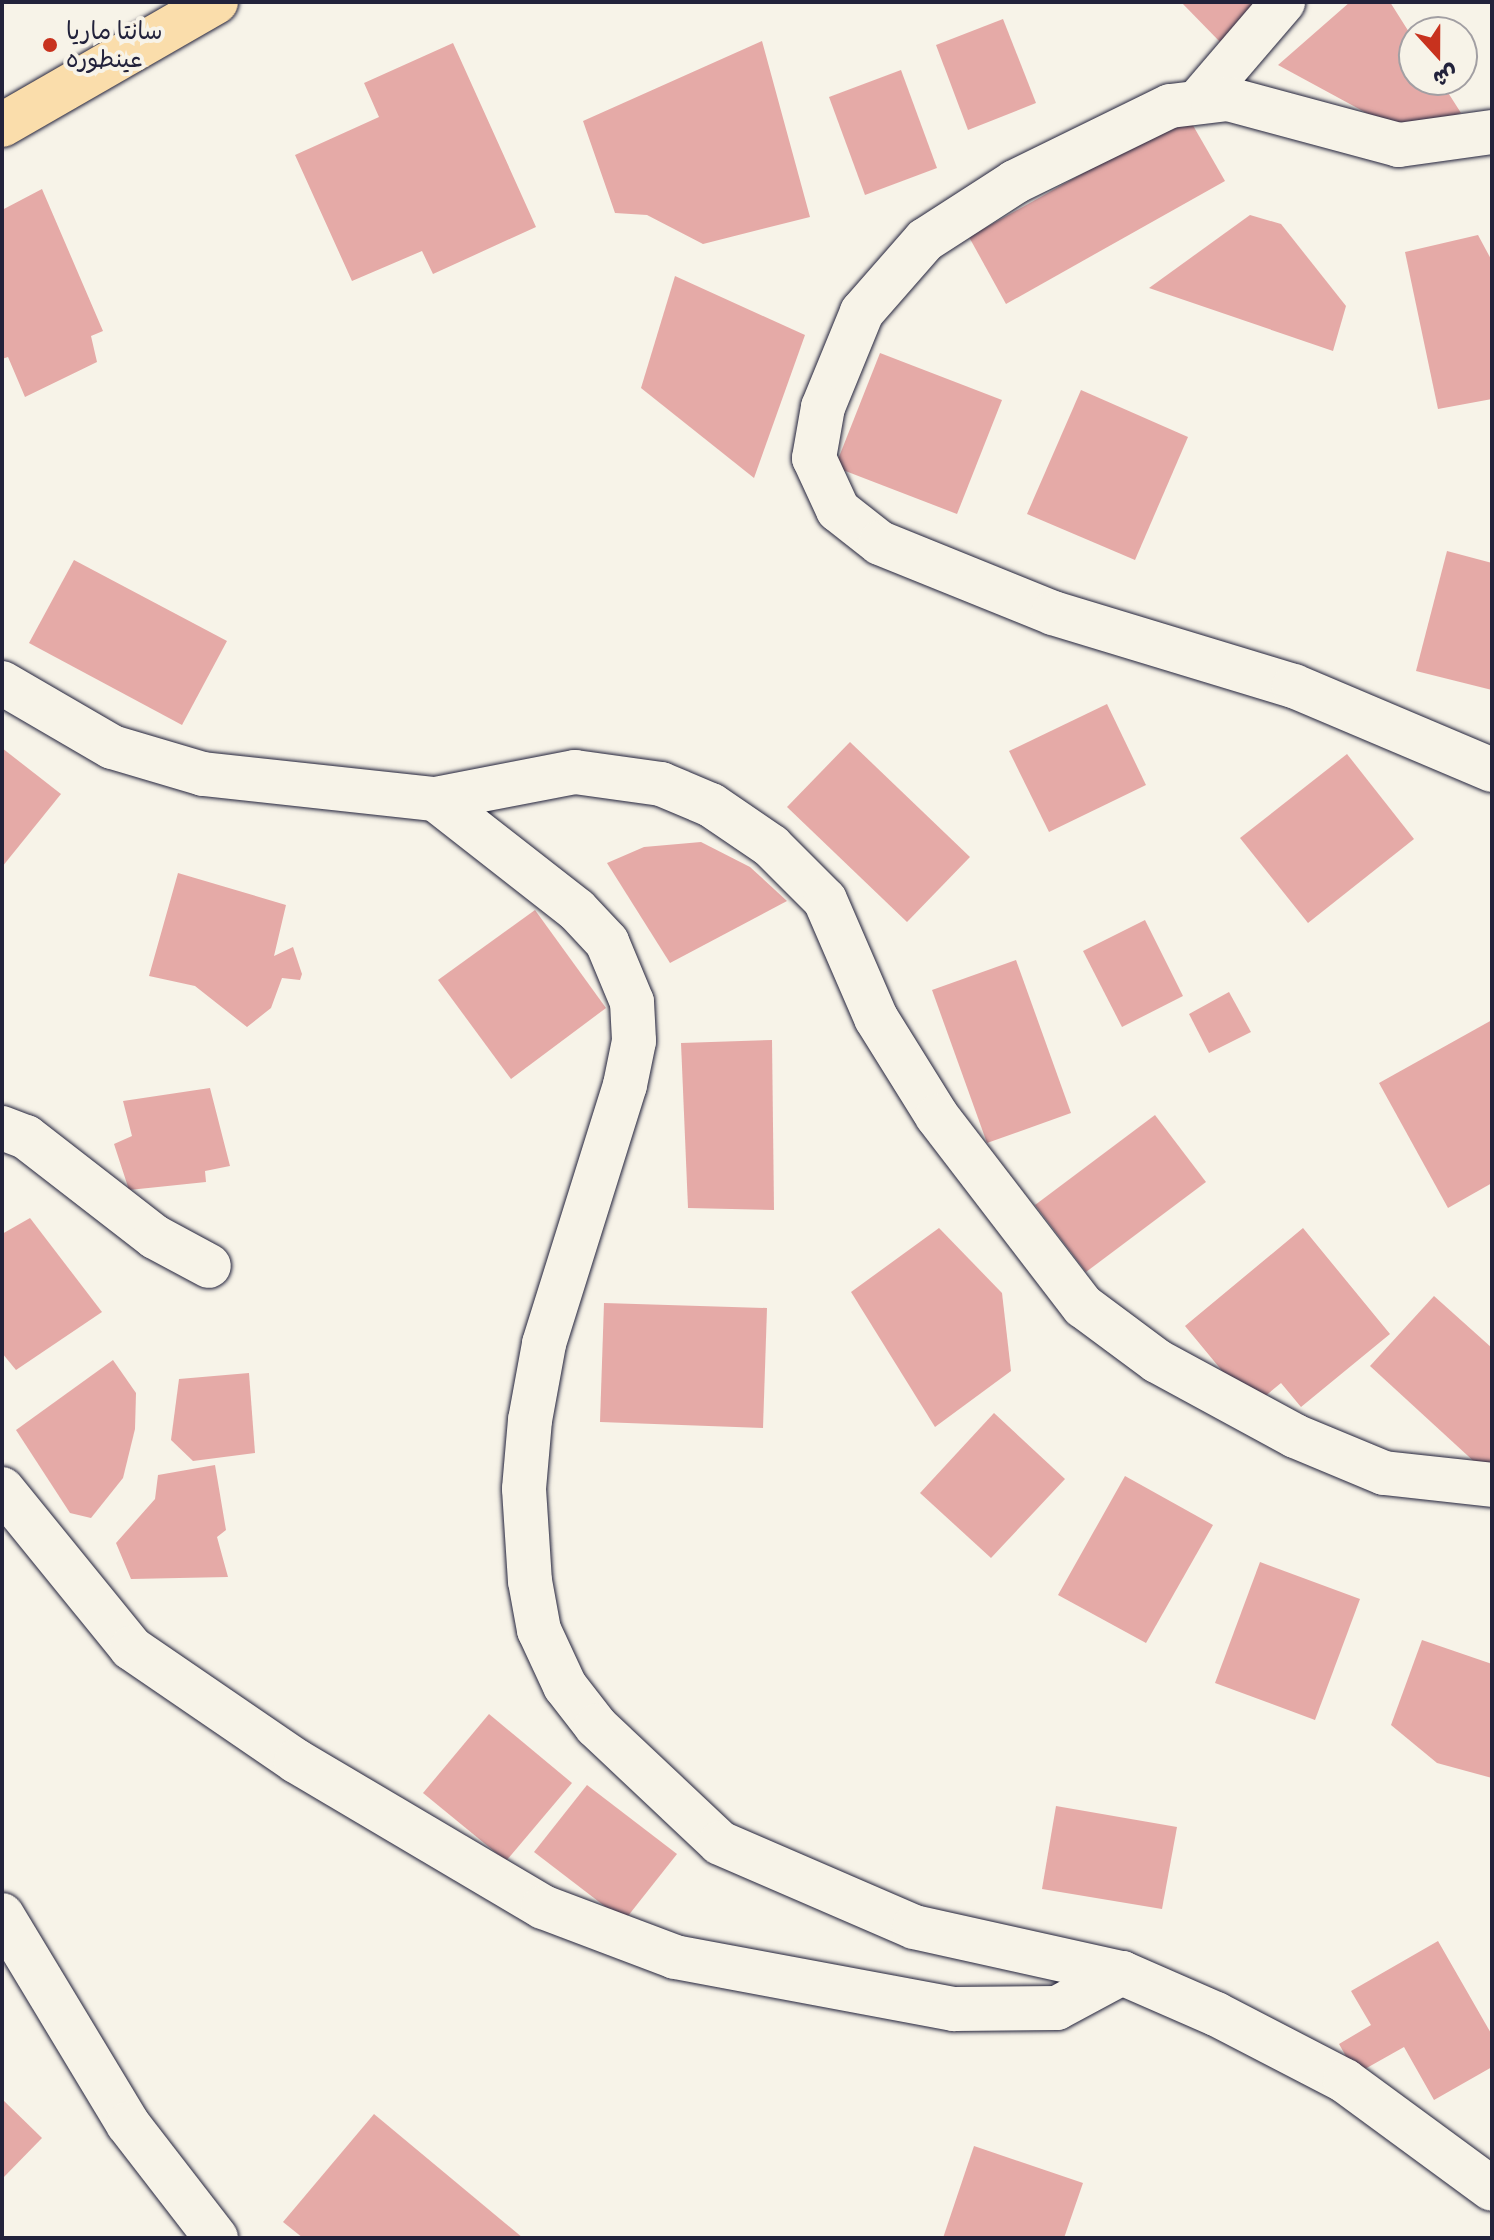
<!DOCTYPE html>
<html>
<head>
<meta charset="utf-8">
<style>
	body { margin:0 }
	#map { position:relative; width:1494px; height:2240px; overflow:hidden; background:#f7f3e8; font-family:"Patrick Hand","Playpen Sans Arabic",sans-serif }
	div>[style] { position:absolute }
	[style*='--x'] { left:calc(var(--x)*1px); top:calc(var(--y)*1px); width:calc(var(--w)*1px); rotate:calc(var(--a)*1deg) }
	.building>* { inset:0; background:#e5aaa7 }
	.roads { filter:drop-shadow(0 0 2px #22223b) drop-shadow(0 0 2px #22223b) }
	.minor>* { height:44px; margin:-22px; padding:0 22px; transform-origin:22px; border-radius:22px; background:#f7f3e8 }
	.major>* { height:44px; margin:-22px; padding:0 22px; transform-origin:22px; border-radius:22px; background:#faddab }
	.dots>* { width:22px; height:22px; translate:-50% -50%; box-sizing:border-box; border:4px solid #f7f3e8; border-radius:50% }
	span { translate:-50% -50%; white-space:nowrap; text-align:center; line-height:1.15; -webkit-text-stroke:8px #f7f3e8; paint-order:stroke }
	.poi-label { font-size:24px; color:#22223b }
	.left { translate:0 -50%; text-align:left }
	.frame { position:absolute; inset:0; border:4px solid #22223b; pointer-events:none }
	.north { position:absolute; left:1398px; top:16px; width:80px; height:80px; box-sizing:border-box; background:#f7f3e8; border:2px solid #a29fa3; border-radius:50%; rotate:159deg; font-size:22px; font-weight:700; line-height:32px; text-align:center; color:#22223b }
	.north::after { content:''; display:block; margin:auto; width:28px; height:36px; background:#c8321e; clip-path:polygon(50% 0,100% 100%,50% 72%,0 100%) }
</style>
</head>
<body>
<div id="map">
	<div class="building">
		<i style="clip-path:polygon(1181px 2px,1265px 2px,1222px 44px)"></i>
		<i style="clip-path:polygon(1350px 2px,1390px 2px,1414px 40px,1414px 80px,1440px 80px,1461px 113px,1407px 135px,1278px 65px)"></i>
		<i style="clip-path:polygon(1003px 19px,1036px 103px,968px 130px,936px 45px)"></i>
		<i style="clip-path:polygon(762px 41px,810px 217px,703px 244px,647px 215px,615px 213px,583px 121px)"></i>
		<i style="clip-path:polygon(453px 43px,536px 227px,433px 274px,422px 251px,352px 281px,295px 155px,379px 117px,364px 83px)"></i>
		<i style="clip-path:polygon(901px 70px,937px 168px,865px 195px,829px 97px)"></i>
		<i style="clip-path:polygon(1187px 115px,1225px 181px,1006px 304px,969px 237px)"></i>
		<i style="clip-path:polygon(42px 189px,103px 331px,91px 336px,97px 362px,25px 397px,8px 357px,2px 359px,2px 210px)"></i>
		<i style="clip-path:polygon(1250px 215px,1281px 224px,1346px 306px,1333px 351px,1149px 288px)"></i>
		<i style="clip-path:polygon(1478px 235px,1492px 261px,1492px 399px,1438px 409px,1405px 252px)"></i>
		<i style="clip-path:polygon(675px 276px,805px 335px,754px 478px,641px 388px)"></i>
		<i style="clip-path:polygon(880px 353px,1002px 400px,957px 514px,835px 467px)"></i>
		<i style="clip-path:polygon(1081px 390px,1188px 437px,1135px 560px,1027px 514px)"></i>
		<i style="clip-path:polygon(1447px 551px,1492px 563px,1492px 690px,1416px 671px)"></i>
		<i style="clip-path:polygon(74px 560px,227px 641px,182px 725px,29px 643px)"></i>
		<i style="clip-path:polygon(1107px 704px,1146px 785px,1049px 832px,1009px 751px)"></i>
		<i style="clip-path:polygon(850px 742px,970px 857px,907px 922px,787px 807px)"></i>
		<i style="clip-path:polygon(2px 748px,61px 794px,2px 867px)"></i>
		<i style="clip-path:polygon(1347px 754px,1414px 839px,1308px 923px,1240px 838px)"></i>
		<i style="clip-path:polygon(701px 842px,750px 867px,787px 901px,670px 963px,607px 863px,644px 847px)"></i>
		<i style="clip-path:polygon(178px 873px,286px 905px,274px 956px,293px 947px,302px 974px,300px 980px,282px 978px,271px 1008px,247px 1027px,195px 986px,149px 976px)"></i>
		<i style="clip-path:polygon(535px 910px,606px 1008px,511px 1079px,438px 980px)"></i>
		<i style="clip-path:polygon(1145px 920px,1183px 996px,1122px 1027px,1083px 951px)"></i>
		<i style="clip-path:polygon(1016px 960px,1071px 1113px,987px 1143px,932px 990px)"></i>
		<i style="clip-path:polygon(1229px 992px,1251px 1032px,1209px 1053px,1189px 1014px)"></i>
		<i style="clip-path:polygon(1492px 1020px,1492px 1183px,1448px 1208px,1379px 1083px)"></i>
		<i style="clip-path:polygon(772px 1040px,774px 1210px,688px 1208px,681px 1043px)"></i>
		<i style="clip-path:polygon(210px 1088px,230px 1166px,205px 1171px,206px 1182px,129px 1190px,114px 1144px,132px 1136px,123px 1101px)"></i>
		<i style="clip-path:polygon(1155px 1115px,1206px 1182px,1086px 1272px,1035px 1205px)"></i>
		<i style="clip-path:polygon(30px 1218px,102px 1312px,16px 1370px,2px 1353px,2px 1234px)"></i>
		<i style="clip-path:polygon(939px 1228px,1002px 1293px,1011px 1371px,935px 1427px,851px 1292px)"></i>
		<i style="clip-path:polygon(1303px 1228px,1390px 1334px,1301px 1407px,1281px 1383px,1252px 1407px,1185px 1326px)"></i>
		<i style="clip-path:polygon(1434px 1296px,1492px 1348px,1492px 1478px,1370px 1366px)"></i>
		<i style="clip-path:polygon(604px 1303px,767px 1308px,763px 1428px,600px 1422px)"></i>
		<i style="clip-path:polygon(113px 1360px,136px 1393px,135px 1429px,123px 1478px,91px 1518px,70px 1513px,16px 1430px)"></i>
		<i style="clip-path:polygon(249px 1373px,255px 1453px,193px 1461px,171px 1440px,179px 1379px)"></i>
		<i style="clip-path:polygon(994px 1413px,1065px 1479px,991px 1558px,920px 1493px)"></i>
		<i style="clip-path:polygon(215px 1465px,226px 1530px,217px 1537px,228px 1577px,131px 1579px,116px 1543px,155px 1499px,158px 1475px)"></i>
		<i style="clip-path:polygon(1125px 1476px,1213px 1525px,1146px 1643px,1058px 1595px)"></i>
		<i style="clip-path:polygon(1260px 1562px,1360px 1599px,1315px 1720px,1215px 1683px)"></i>
		<i style="clip-path:polygon(1422px 1640px,1492px 1664px,1492px 1778px,1437px 1763px,1391px 1725px)"></i>
		<i style="clip-path:polygon(489px 1714px,572px 1783px,506px 1861px,423px 1793px)"></i>
		<i style="clip-path:polygon(587px 1785px,677px 1854px,624px 1921px,534px 1852px)"></i>
		<i style="clip-path:polygon(1056px 1806px,1177px 1827px,1162px 1909px,1042px 1889px)"></i>
		<i style="clip-path:polygon(1438px 1941px,1492px 2035px,1492px 2067px,1434px 2100px,1404px 2047px,1356px 2074px,1339px 2044px,1371px 2025px,1351px 1991px)"></i>
		<i style="clip-path:polygon(2px 2099px,42px 2138px,2px 2179px)"></i>
		<i style="clip-path:polygon(374px 2114px,523px 2238px,303px 2238px,283px 2222px)"></i>
		<i style="clip-path:polygon(974px 2146px,1083px 2183px,1064px 2238px,943px 2238px)"></i>
	</div>
	<div class="roads">
		<div class="minor">
			<i style="--x:1200;--y:99;--w:128;--a:-49.4"></i>
			<i style="--x:1492;--y:132;--w:94;--a:172"></i>
			<i style="--x:1399;--y:145;--w:177;--a:-164.9"></i>
			<i style="--x:1228;--y:99;--w:58;--a:173.1"></i>
			<i style="--x:1170;--y:106;--w:173;--a:153.9"></i>
			<i style="--x:1015;--y:182;--w:107;--a:147.2"></i>
			<i style="--x:925;--y:240;--w:96;--a:131.2"></i>
			<i style="--x:862;--y:312;--w:103;--a:112.3"></i>
			<i style="--x:823;--y:407;--w:52;--a:100"></i>
			<i style="--x:814;--y:458;--w:57;--a:65.2"></i>
			<i style="--x:838;--y:510;--w:53;--a:38.2"></i>
			<i style="--x:880;--y:543;--w:187;--a:22"></i>
			<i style="--x:1053;--y:613;--w:252;--a:16.9"></i>
			<i style="--x:1294;--y:686;--w:215;--a:23"></i>
			<i style="--x:2;--y:683;--w:127;--a:30.2"></i>
			<i style="--x:112;--y:747;--w:95;--a:16.5"></i>
			<i style="--x:203;--y:774;--w:233;--a:6.2"></i>
			<i style="--x:435;--y:799;--w:143;--a:-10.9"></i>
			<i style="--x:575;--y:772;--w:87;--a:7.9"></i>
			<i style="--x:661;--y:784;--w:54;--a:22.8"></i>
			<i style="--x:711;--y:805;--w:73;--a:34.3"></i>
			<i style="--x:771;--y:846;--w:76;--a:45"></i>
			<i style="--x:825;--y:900;--w:129;--a:66.6"></i>
			<i style="--x:876;--y:1018;--w:115;--a:58.1"></i>
			<i style="--x:937;--y:1116;--w:240;--a:52.5"></i>
			<i style="--x:1083;--y:1306;--w:92;--a:36.6"></i>
			<i style="--x:1157;--y:1361;--w:157;--a:28.5"></i>
			<i style="--x:1295;--y:1436;--w:96;--a:22.6"></i>
			<i style="--x:1384;--y:1473;--w:109;--a:6.3"></i>
			<i style="--x:435;--y:799;--w:180;--a:38"></i>
			<i style="--x:577;--y:910;--w:44;--a:46.8"></i>
			<i style="--x:607;--y:942;--w:65;--a:67.4"></i>
			<i style="--x:632;--y:1002;--w:39;--a:87"></i>
			<i style="--x:634;--y:1041;--w:45;--a:101.6"></i>
			<i style="--x:625;--y:1085;--w:271;--a:107.4"></i>
			<i style="--x:544;--y:1344;--w:77;--a:100.4"></i>
			<i style="--x:530;--y:1420;--w:69;--a:95"></i>
			<i style="--x:524;--y:1489;--w:92;--a:86.3"></i>
			<i style="--x:530;--y:1581;--w:50;--a:79.6"></i>
			<i style="--x:539;--y:1630;--w:62;--a:65.1"></i>
			<i style="--x:565;--y:1686;--w:51;--a:52.2"></i>
			<i style="--x:596;--y:1726;--w:170;--a:43.3"></i>
			<i style="--x:720;--y:1843;--w:211;--a:23.4"></i>
			<i style="--x:914;--y:1927;--w:213;--a:12.5"></i>
			<i style="--x:1122;--y:1973;--w:103;--a:23.6"></i>
			<i style="--x:1216;--y:2014;--w:145;--a:27.4"></i>
			<i style="--x:1345;--y:2081;--w:182;--a:36.3"></i>
			<i style="--x:2;--y:1128;--w:26;--a:21"></i>
			<i style="--x:26;--y:1137;--w:163;--a:37.8"></i>
			<i style="--x:155;--y:1237;--w:61;--a:28.2"></i>
			<i style="--x:2;--y:1489;--w:205;--a:50.9"></i>
			<i style="--x:131;--y:1648;--w:200;--a:34.4"></i>
			<i style="--x:296;--y:1761;--w:287;--a:30.6"></i>
			<i style="--x:543;--y:1907;--w:141;--a:20.7"></i>
			<i style="--x:675;--y:1957;--w:284;--a:10.6"></i>
			<i style="--x:954;--y:2009;--w:103;--a:-0.6"></i>
			<i style="--x:1057;--y:2008;--w:74;--a:-28.3"></i>
			<i style="--x:2;--y:1915;--w:244;--a:58.9"></i>
			<i style="--x:128;--y:2124;--w:144;--a:52.3"></i>
		</div>
		<div class="major">
			<i style="--x:2;--y:125;--w:247;--a:-29.9"></i>
		</div>
	</div>
	<div class="dots">
		<i style="left:50px;top:45px;background:#c8321e"></i>
	</div>
	<div class="poi-label">
		<span class="left" style="left:66px;top:45px">سانتا ماريا<br>عينطوره</span>
	</div>
	<div class="frame"></div>
	<div class="north">ش</div>
</div>
</body>
</html>
